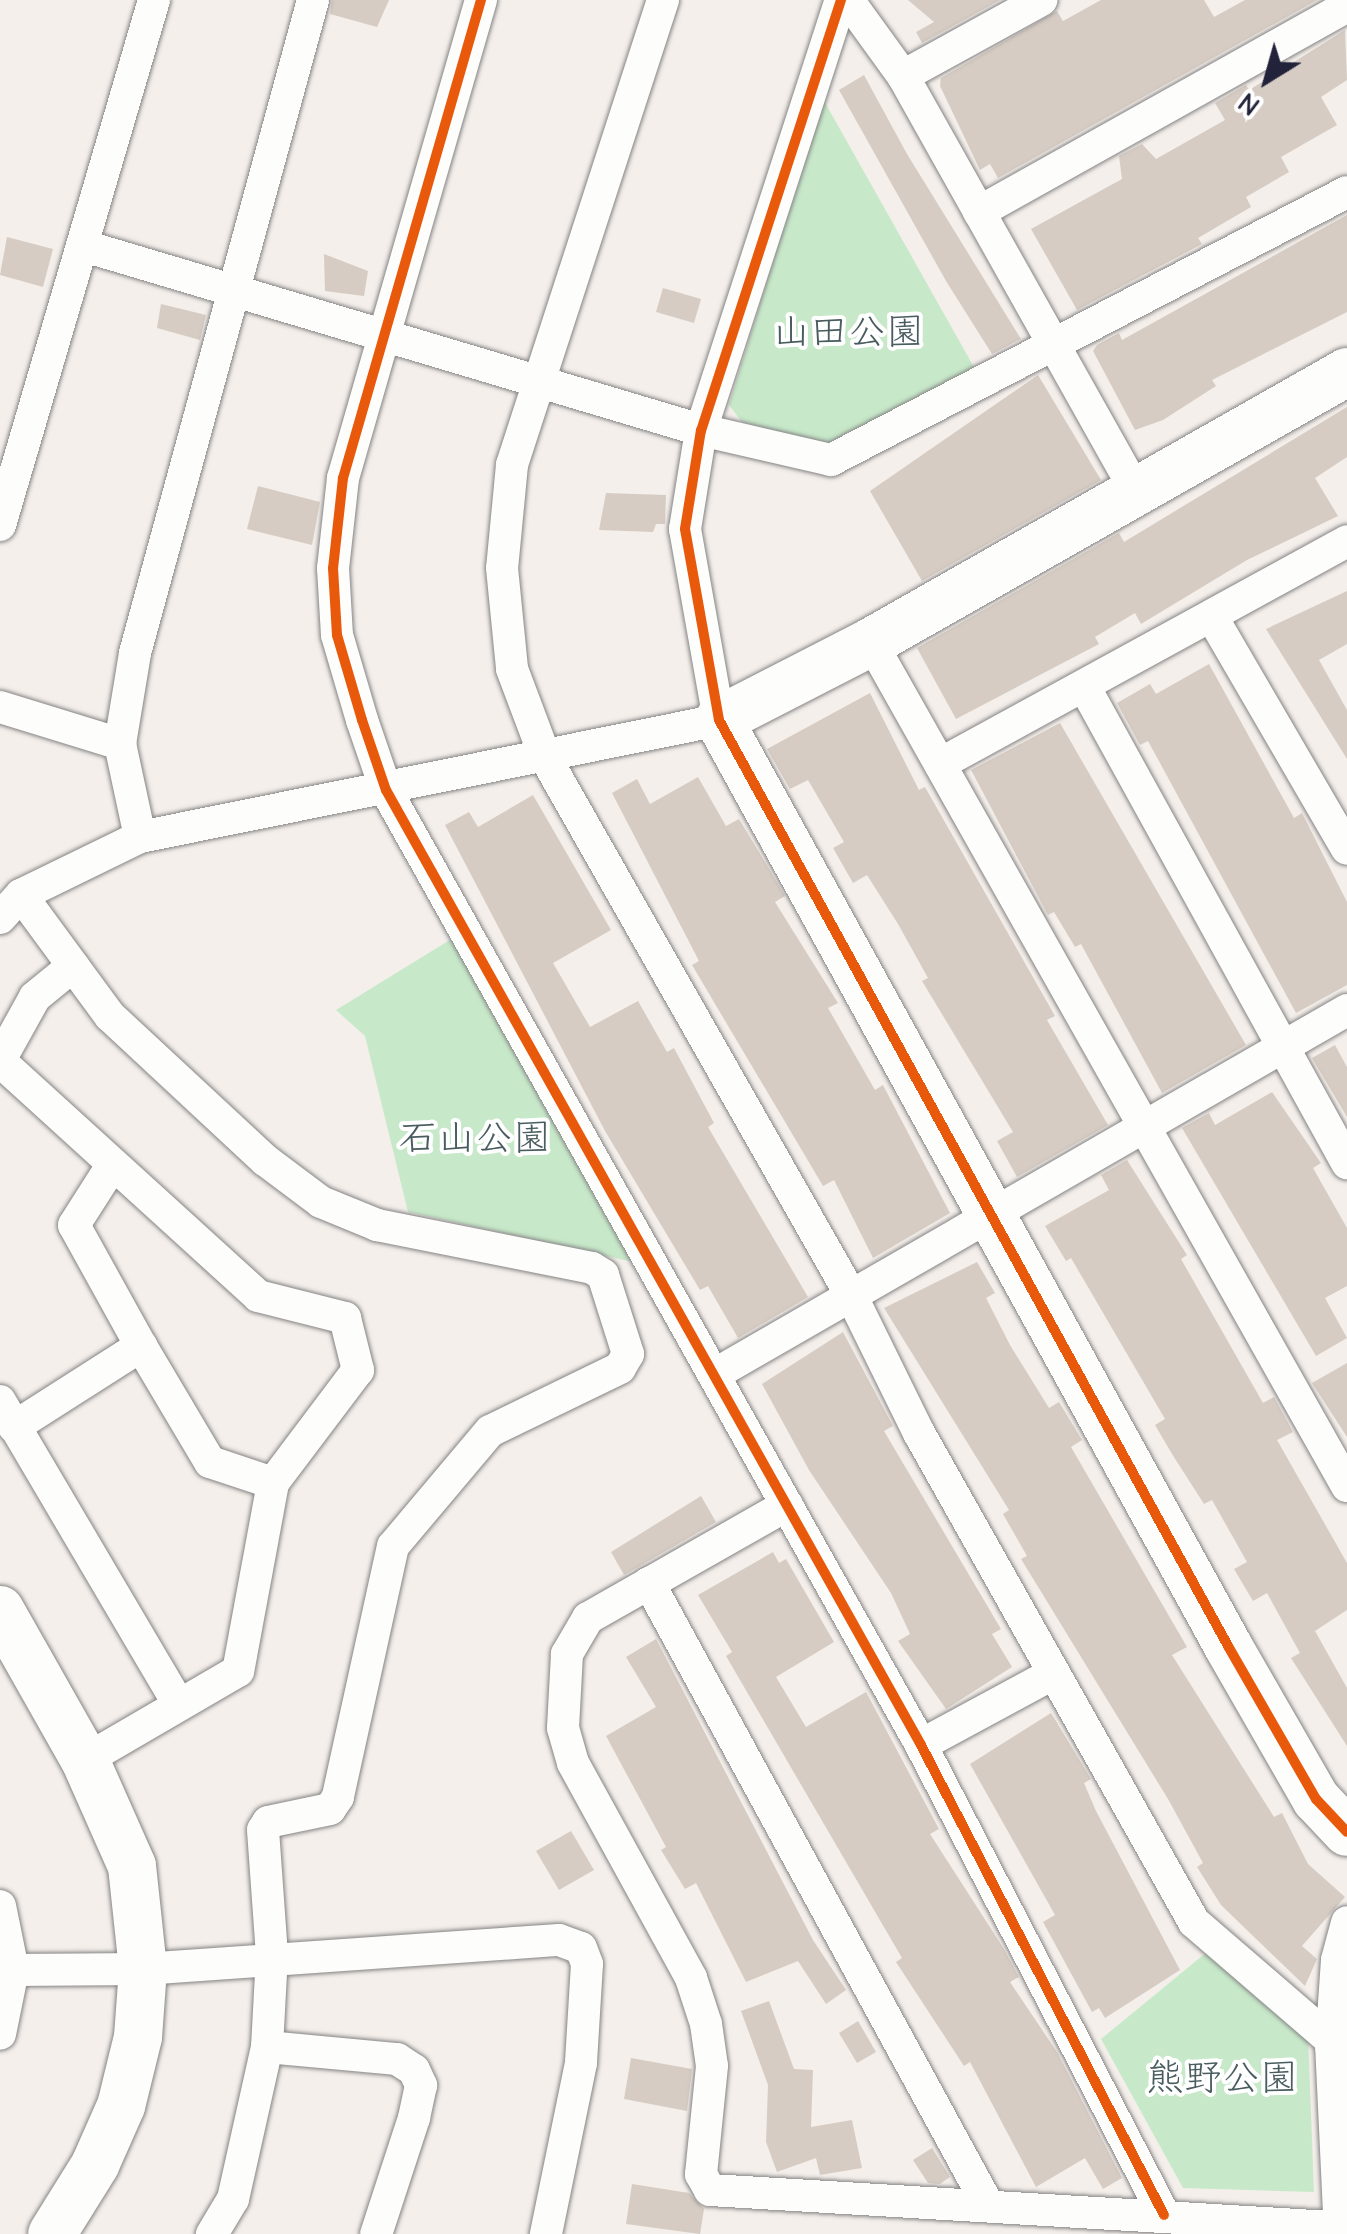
<!DOCTYPE html>
<html>
<head>
<meta charset="utf-8">
<style>
	body { margin:0 }
	#map { position:relative; width:1347px; height:2234px; overflow:hidden; background:#f4efea; font-family:"Comic Neue","Klee One",sans-serif }
	div>[style] { position:absolute }
	[style*='--x'] { left:calc(var(--x)*1px); top:calc(var(--y)*1px); width:calc(var(--w)*1px); rotate:calc(var(--a)*1deg) }
	.green>* { inset:0; background:#c7e9c9 }
	.building>* { inset:0; background:#d6ccc3 }
	.roads { filter:drop-shadow(0 0 2px #858385) drop-shadow(0 0 2px #858385) }
	.street>* { height:32px; margin:-16px; padding:0 16px; transform-origin:16px; border-radius:16px; background:#fdfdfc }
	.secondary>* { height:48px; margin:-24px; padding:0 24px; transform-origin:24px; border-radius:24px; background:#fdfdfc }
	.cycleway>* { height:10px; margin:-5px; padding:0 5px; transform-origin:5px; border-radius:5px; background:#e8590c }
	span { translate:-50% -50%; white-space:nowrap; text-align:center; line-height:1.15; -webkit-text-stroke:8px #fff; paint-order:stroke }
	.park-label { font-size:38px; color:#495c5e }
	.north { position:absolute; left:1217px; top:30px; width:100px; height:100px; -webkit-text-stroke:8px #fff; paint-order:stroke; rotate:217deg; font-size:28px; font-weight:700; line-height:40px; text-align:center; color:#22223b }
	.north::after { content:''; display:block; margin:auto; width:35px; height:45px; background:#22223b; clip-path:polygon(50% 0,100% 100%,50% 72%,0 100%) }
</style>
</head>
<body>
<div id="map">
	<div class="green">
		<i style="clip-path:polygon(823px 99px,975px 369px,836px 449px,742px 422px,729px 405px)"></i>
		<i style="clip-path:polygon(458px 935px,638px 1263px,408px 1212px,365px 1036px,336px 1010px)"></i>
		<i style="clip-path:polygon(1207px 1952px,1308px 2036px,1314px 2192px,1183px 2188px,1101px 2039px)"></i>
	</div>
	<div class="building">
		<i style="clip-path:polygon(332px 0,389px 0,377px 27px,330px 14px)"></i>
		<i style="clip-path:polygon(908px 0,1000px 0,922px 43px,916px 32px,934px 22px)"></i>
		<i style="clip-path:polygon(1101px 0,1204px 0,1214px 17px,1245px 0,1317px 0,998px 178px,990px 164px,980px 170px,940px 86px,941px 78px,1057px 11px,1063px 21px)"></i>
		<i style="clip-path:polygon(1345px 30px,1347px 80px,1321px 97px,1337px 125px,1281px 157px,1289px 172px,1246px 197px,1251px 207px,1198px 238px,1202px 244px,1077px 310px,1031px 229px,1122px 179px,1119px 156px,1142px 144px,1156px 159px,1225px 120px,1215px 103px,1246px 85px,1249px 90px)"></i>
		<i style="clip-path:polygon(864px 75px,907px 154px,1021px 339px,992px 354px,946px 281px,839px 90px)"></i>
		<i style="clip-path:polygon(1347px 215px,1347px 312px,1212px 380px,1216px 386px,1163px 420px,1135px 430px,1093px 351px,1097px 345px,1119px 333px,1122px 340px)"></i>
		<i style="clip-path:polygon(7px 237px,53px 249px,43px 287px,0 275px)"></i>
		<i style="clip-path:polygon(324px 254px,368px 271px,364px 296px,325px 291px)"></i>
		<i style="clip-path:polygon(663px 288px,701px 299px,694px 323px,656px 312px)"></i>
		<i style="clip-path:polygon(161px 304px,206px 315px,200px 340px,157px 328px)"></i>
		<i style="clip-path:polygon(1038px 375px,1101px 480px,922px 581px,870px 491px)"></i>
		<i style="clip-path:polygon(1347px 407px,1347px 457px,1315px 478px,1338px 516px,1247px 560px,1141px 624px,1135px 613px,1095px 637px,1099px 644px,956px 719px,917px 648px,1119px 533px,1124px 542px)"></i>
		<i style="clip-path:polygon(258px 486px,320px 502px,312px 545px,247px 529px)"></i>
		<i style="clip-path:polygon(606px 493px,666px 495px,665px 524px,656px 524px,653px 532px,599px 530px)"></i>
		<i style="clip-path:polygon(1347px 591px,1347px 644px,1319px 660px,1347px 710px,1347px 759px,1266px 629px)"></i>
		<i style="clip-path:polygon(1209px 664px,1294px 818px,1302px 813px,1347px 902px,1347px 985px,1296px 1013px,1148px 741px,1140px 745px,1117px 703px,1150px 684px,1156px 694px)"></i>
		<i style="clip-path:polygon(870px 693px,919px 790px,925px 787px,1055px 1016px,1047px 1020px,1108px 1125px,1017px 1177px,997px 1141px,1013px 1132px,922px 981px,928px 978px,898px 924px,867px 875px,853px 883px,833px 848px,844px 842px,808px 780px,790px 789px,767px 749px)"></i>
		<i style="clip-path:polygon(1060px 723px,1246px 1045px,1162px 1093px,1081px 944px,1075px 947px,1054px 912px,1048px 915px,971px 770px)"></i>
		<i style="clip-path:polygon(698px 777px,726px 826px,739px 819px,768px 867px,785px 896px,775px 902px,838px 1003px,828px 1008px,875px 1090px,883px 1085px,950px 1213px,873px 1258px,834px 1180px,823px 1186px,692px 965px,699px 961px,612px 793px,637px 779px,650px 804px)"></i>
		<i style="clip-path:polygon(533px 795px,611px 930px,553px 963px,590px 1027px,638px 1001px,667px 1052px,674px 1048px,714px 1123px,708px 1127px,808px 1297px,738px 1338px,708px 1286px,700px 1290px,605px 1131px,445px 825px,469px 812px,478px 827px)"></i>
		<i style="clip-path:polygon(1335px 1045px,1347px 1067px,1347px 1117px,1312px 1058px)"></i>
		<i style="clip-path:polygon(1272px 1092px,1321px 1163px,1313px 1168px,1347px 1228px,1347px 1286px,1325px 1298px,1347px 1338px,1316px 1356px,1182px 1128px,1209px 1113px,1215px 1125px)"></i>
		<i style="clip-path:polygon(1127px 1160px,1187px 1255px,1181px 1259px,1263px 1403px,1274px 1397px,1293px 1432px,1277px 1440px,1347px 1563px,1347px 1610px,1315px 1631px,1347px 1688px,1347px 1746px,1291px 1658px,1300px 1653px,1267px 1593px,1253px 1601px,1234px 1569px,1247px 1562px,1212px 1500px,1204px 1504px,1172px 1454px,1155px 1425px,1165px 1419px,1071px 1258px,1066px 1261px,1045px 1226px,1109px 1190px,1101px 1175px)"></i>
		<i style="clip-path:polygon(977px 1262px,995px 1293px,986px 1298px,1010px 1345px,1049px 1408px,1059px 1402px,1082px 1440px,1071px 1447px,1187px 1647px,1172px 1655px,1274px 1817px,1282px 1813px,1308px 1864px,1345px 1897px,1302px 1946px,1317px 1959px,1305px 1986px,1221px 1905px,1197px 1867px,1203px 1863px,1168px 1799px,1021px 1559px,1027px 1556px,1003px 1514px,1009px 1510px,884px 1308px)"></i>
		<i style="clip-path:polygon(843px 1332px,893px 1426px,884px 1431px,1001px 1629px,992px 1634px,1012px 1667px,946px 1709px,898px 1641px,910px 1634px,891px 1593px,809px 1470px,762px 1384px)"></i>
		<i style="clip-path:polygon(1347px 1363px,1347px 1437px,1312px 1383px)"></i>
		<i style="clip-path:polygon(701px 1496px,716px 1522px,624px 1575px,611px 1552px)"></i>
		<i style="clip-path:polygon(773px 1552px,779px 1563px,786px 1559px,834px 1642px,776px 1677px,806px 1727px,866px 1692px,939px 1829px,930px 1834px,1004px 1949px,1019px 1977px,1010px 1982px,1057px 2052px,1122px 2178px,1103px 2189px,1085px 2158px,1036px 2187px,970px 2062px,964px 2066px,896px 1962px,902px 1958px,726px 1656px,732px 1652px,698px 1595px)"></i>
		<i style="clip-path:polygon(656px 1639px,813px 1940px,846px 1990px,826px 2004px,798px 1961px,746px 1982px,696px 1883px,685px 1889px,661px 1850px,666px 1847px,606px 1736px,656px 1707px,626px 1657px)"></i>
		<i style="clip-path:polygon(1051px 1713px,1091px 1779px,1084px 1783px,1096px 1811px,1180px 1970px,1105px 2018px,1099px 2008px,1092px 2012px,1043px 1922px,1055px 1915px,970px 1764px)"></i>
		<i style="clip-path:polygon(571px 1831px,594px 1870px,559px 1890px,536px 1851px)"></i>
		<i style="clip-path:polygon(769px 2001px,794px 2069px,813px 2070px,811px 2127px,852px 2120px,862px 2168px,820px 2175px,816px 2158px,777px 2172px,766px 2142px,768px 2085px,741px 2011px)"></i>
		<i style="clip-path:polygon(858px 2021px,876px 2052px,857px 2063px,839px 2033px)"></i>
		<i style="clip-path:polygon(631px 2058px,692px 2069px,687px 2111px,624px 2099px)"></i>
		<i style="clip-path:polygon(932px 2148px,950px 2177px,940px 2184px,928px 2183px,913px 2160px)"></i>
		<i style="clip-path:polygon(632px 2184px,689px 2193px,704px 2209px,700px 2234px,626px 2224px)"></i>
	</div>
	<div class="roads">
		<div class="street">
			<i style="--x:481;--y:0;--w:498;--a:106.1"></i>
			<i style="--x:343;--y:478;--w:91;--a:96.3"></i>
			<i style="--x:333;--y:568;--w:67;--a:86.6"></i>
			<i style="--x:337;--y:635;--w:89;--a:73.6"></i>
			<i style="--x:362;--y:720;--w:74;--a:71.1"></i>
			<i style="--x:386;--y:790;--w:1095;--a:60.74"></i>
			<i style="--x:921;--y:1745;--w:529;--a:62.66"></i>
			<i style="--x:663;--y:0;--w:489;--a:108"></i>
			<i style="--x:512;--y:465;--w:103;--a:95.5"></i>
			<i style="--x:502;--y:568;--w:101;--a:84.3"></i>
			<i style="--x:512;--y:669;--w:94;--a:69.4"></i>
			<i style="--x:545;--y:757;--w:621;--a:60.38"></i>
			<i style="--x:852;--y:1297;--w:152;--a:63.8"></i>
			<i style="--x:919;--y:1433;--w:561;--a:60.65"></i>
			<i style="--x:1194;--y:1922;--w:202;--a:40.8"></i>
			<i style="--x:848;--y:0;--w:94;--a:54.1"></i>
			<i style="--x:903;--y:76;--w:474;--a:60.7"></i>
			<i style="--x:903;--y:76;--w:158;--a:-28.8"></i>
			<i style="--x:979;--y:212;--w:422;--a:-29.2"></i>
			<i style="--x:84;--y:246;--w:644;--a:16.61"></i>
			<i style="--x:701;--y:430;--w:133;--a:13"></i>
			<i style="--x:831;--y:460;--w:581;--a:-27.45"></i>
			<i style="--x:0;--y:525;--w:547;--a:-73.65"></i>
			<i style="--x:1212;--y:617;--w:268;--a:59.8"></i>
			<i style="--x:871;--y:642;--w:969;--a:60.58"></i>
			<i style="--x:1084;--y:686;--w:545;--a:61.13"></i>
			<i style="--x:0;--y:707;--w:126;--a:17.1"></i>
			<i style="--x:940;--y:764;--w:464;--a:-28.7"></i>
			<i style="--x:140;--y:837;--w:95;--a:-102.1"></i>
			<i style="--x:120;--y:744;--w:92;--a:-80.6"></i>
			<i style="--x:135;--y:653;--w:677;--a:-74.75"></i>
			<i style="--x:21;--y:895;--w:150;--a:53.7"></i>
			<i style="--x:110;--y:1016;--w:212;--a:42.9"></i>
			<i style="--x:265;--y:1160;--w:70;--a:36.9"></i>
			<i style="--x:321;--y:1202;--w:61;--a:22.3"></i>
			<i style="--x:377;--y:1225;--w:219;--a:11.3"></i>
			<i style="--x:592;--y:1268;--w:13;--a:32"></i>
			<i style="--x:603;--y:1275;--w:83;--a:72.4"></i>
			<i style="--x:628;--y:1354;--w:16;--a:120"></i>
			<i style="--x:620;--y:1368;--w:144;--a:154.1"></i>
			<i style="--x:490;--y:1431;--w:150;--a:130.1"></i>
			<i style="--x:393;--y:1546;--w:257;--a:102.4"></i>
			<i style="--x:338;--y:1797;--w:14;--a:124"></i>
			<i style="--x:330;--y:1809;--w:63;--a:168.2"></i>
			<i style="--x:268;--y:1822;--w:9;--a:122"></i>
			<i style="--x:263;--y:1830;--w:125;--a:85.9"></i>
			<i style="--x:272;--y:1955;--w:92;--a:93.1"></i>
			<i style="--x:267;--y:2047;--w:156;--a:102.6"></i>
			<i style="--x:233;--y:2199;--w:41;--a:121"></i>
			<i style="--x:0;--y:918;--w:31;--a:-48"></i>
			<i style="--x:21;--y:895;--w:132;--a:-26"></i>
			<i style="--x:140;--y:837;--w:591;--a:-11.42"></i>
			<i style="--x:719;--y:720;--w:194;--a:-100.1"></i>
			<i style="--x:685;--y:529;--w:100;--a:-80.8"></i>
			<i style="--x:701;--y:430;--w:452;--a:-72"></i>
			<i style="--x:0;--y:1060;--w:72;--a:-60.9"></i>
			<i style="--x:35;--y:997;--w:49;--a:-39.2"></i>
			<i style="--x:0;--y:1061;--w:349;--a:42.3"></i>
			<i style="--x:258;--y:1296;--w:90;--a:14.2"></i>
			<i style="--x:345;--y:1318;--w:54;--a:76"></i>
			<i style="--x:358;--y:1370;--w:141;--a:127"></i>
			<i style="--x:273;--y:1483;--w:191;--a:100.5"></i>
			<i style="--x:238;--y:1671;--w:177;--a:149.8"></i>
			<i style="--x:141;--y:1346;--w:135;--a:59.3"></i>
			<i style="--x:210;--y:1462;--w:66;--a:18.4"></i>
			<i style="--x:717;--y:1373;--w:727;--a:-29.95"></i>
			<i style="--x:0;--y:1401;--w:351;--a:59.5"></i>
			<i style="--x:14;--y:1427;--w:151;--a:-32.5"></i>
			<i style="--x:141;--y:1346;--w:138;--a:-119"></i>
			<i style="--x:74;--y:1225;--w:69;--a:-57.5"></i>
			<i style="--x:787;--y:1505;--w:229;--a:150.4"></i>
			<i style="--x:588;--y:1618;--w:42;--a:120.3"></i>
			<i style="--x:567;--y:1654;--w:74;--a:93.1"></i>
			<i style="--x:563;--y:1728;--w:36;--a:74"></i>
			<i style="--x:573;--y:1763;--w:245;--a:61.2"></i>
			<i style="--x:691;--y:1978;--w:48;--a:71.9"></i>
			<i style="--x:706;--y:2024;--w:42;--a:81.9"></i>
			<i style="--x:712;--y:2066;--w:109;--a:95.8"></i>
			<i style="--x:701;--y:2174;--w:18;--a:61"></i>
			<i style="--x:710;--y:2190;--w:638;--a:3.41"></i>
			<i style="--x:649;--y:1583;--w:708;--a:61.41"></i>
			<i style="--x:921;--y:1745;--w:151;--a:-28.4"></i>
			<i style="--x:0;--y:1906;--w:65;--a:78.5"></i>
			<i style="--x:13;--y:1970;--w:65;--a:101.5"></i>
			<i style="--x:13;--y:1970;--w:130;--a:-0.4"></i>
			<i style="--x:143;--y:1969;--w:417;--a:-4"></i>
			<i style="--x:559;--y:1940;--w:23;--a:20"></i>
			<i style="--x:581;--y:1948;--w:17;--a:69"></i>
			<i style="--x:587;--y:1964;--w:99;--a:93.5"></i>
			<i style="--x:581;--y:2063;--w:175;--a:101.6"></i>
			<i style="--x:267;--y:2047;--w:131;--a:5.3"></i>
			<i style="--x:397;--y:2059;--w:20;--a:33"></i>
			<i style="--x:414;--y:2070;--w:17;--a:65"></i>
			<i style="--x:421;--y:2085;--w:34;--a:102"></i>
			<i style="--x:414;--y:2118;--w:122;--a:108.1"></i>
			<i style="--x:1340;--y:2234;--w:188;--a:-92.7"></i>
			<i style="--x:1331;--y:2046;--w:86;--a:-86"></i>
			<i style="--x:1337;--y:1960;--w:39;--a:-75"></i>
		</div>
		<div class="secondary">
			<i style="--x:1347;--y:372;--w:547;--a:150.44"></i>
			<i style="--x:871;--y:642;--w:171;--a:152.8"></i>
			<i style="--x:719;--y:720;--w:1057;--a:61.2"></i>
			<i style="--x:1228;--y:1646;--w:177;--a:60.1"></i>
			<i style="--x:1316;--y:1799;--w:45;--a:46.8"></i>
			<i style="--x:0;--y:1610;--w:172;--a:60.5"></i>
			<i style="--x:85;--y:1760;--w:116;--a:66.1"></i>
			<i style="--x:132;--y:1866;--w:104;--a:83.9"></i>
			<i style="--x:143;--y:1969;--w:68;--a:94.2"></i>
			<i style="--x:138;--y:2037;--w:71;--a:103.8"></i>
			<i style="--x:121;--y:2106;--w:64;--a:113.8"></i>
			<i style="--x:95;--y:2165;--w:81;--a:121.9"></i>
		</div>
	</div>
	<div class="cycleway">
		<i style="--x:481;--y:0;--w:498;--a:106.1"></i>
		<i style="--x:343;--y:478;--w:91;--a:96.3"></i>
		<i style="--x:333;--y:568;--w:67;--a:86.6"></i>
		<i style="--x:337;--y:635;--w:89;--a:73.6"></i>
		<i style="--x:362;--y:720;--w:74;--a:71.1"></i>
		<i style="--x:386;--y:790;--w:1095;--a:60.74"></i>
		<i style="--x:921;--y:1745;--w:529;--a:62.66"></i>
		<i style="--x:841;--y:0;--w:452;--a:108"></i>
		<i style="--x:701;--y:430;--w:100;--a:99.2"></i>
		<i style="--x:685;--y:529;--w:194;--a:79.9"></i>
		<i style="--x:719;--y:720;--w:1057;--a:61.2"></i>
		<i style="--x:1228;--y:1646;--w:177;--a:60.1"></i>
		<i style="--x:1316;--y:1799;--w:45;--a:46.8"></i>
	</div>
	<div class="park-label">
		<span style="left:848px;top:333px">山田公園</span>
		<span style="left:475px;top:1139px">石山公園</span>
		<span style="left:1222px;top:2079px">熊野公園</span>
	</div>
	<div class="north">N</div>
</div>
</body>
</html>
